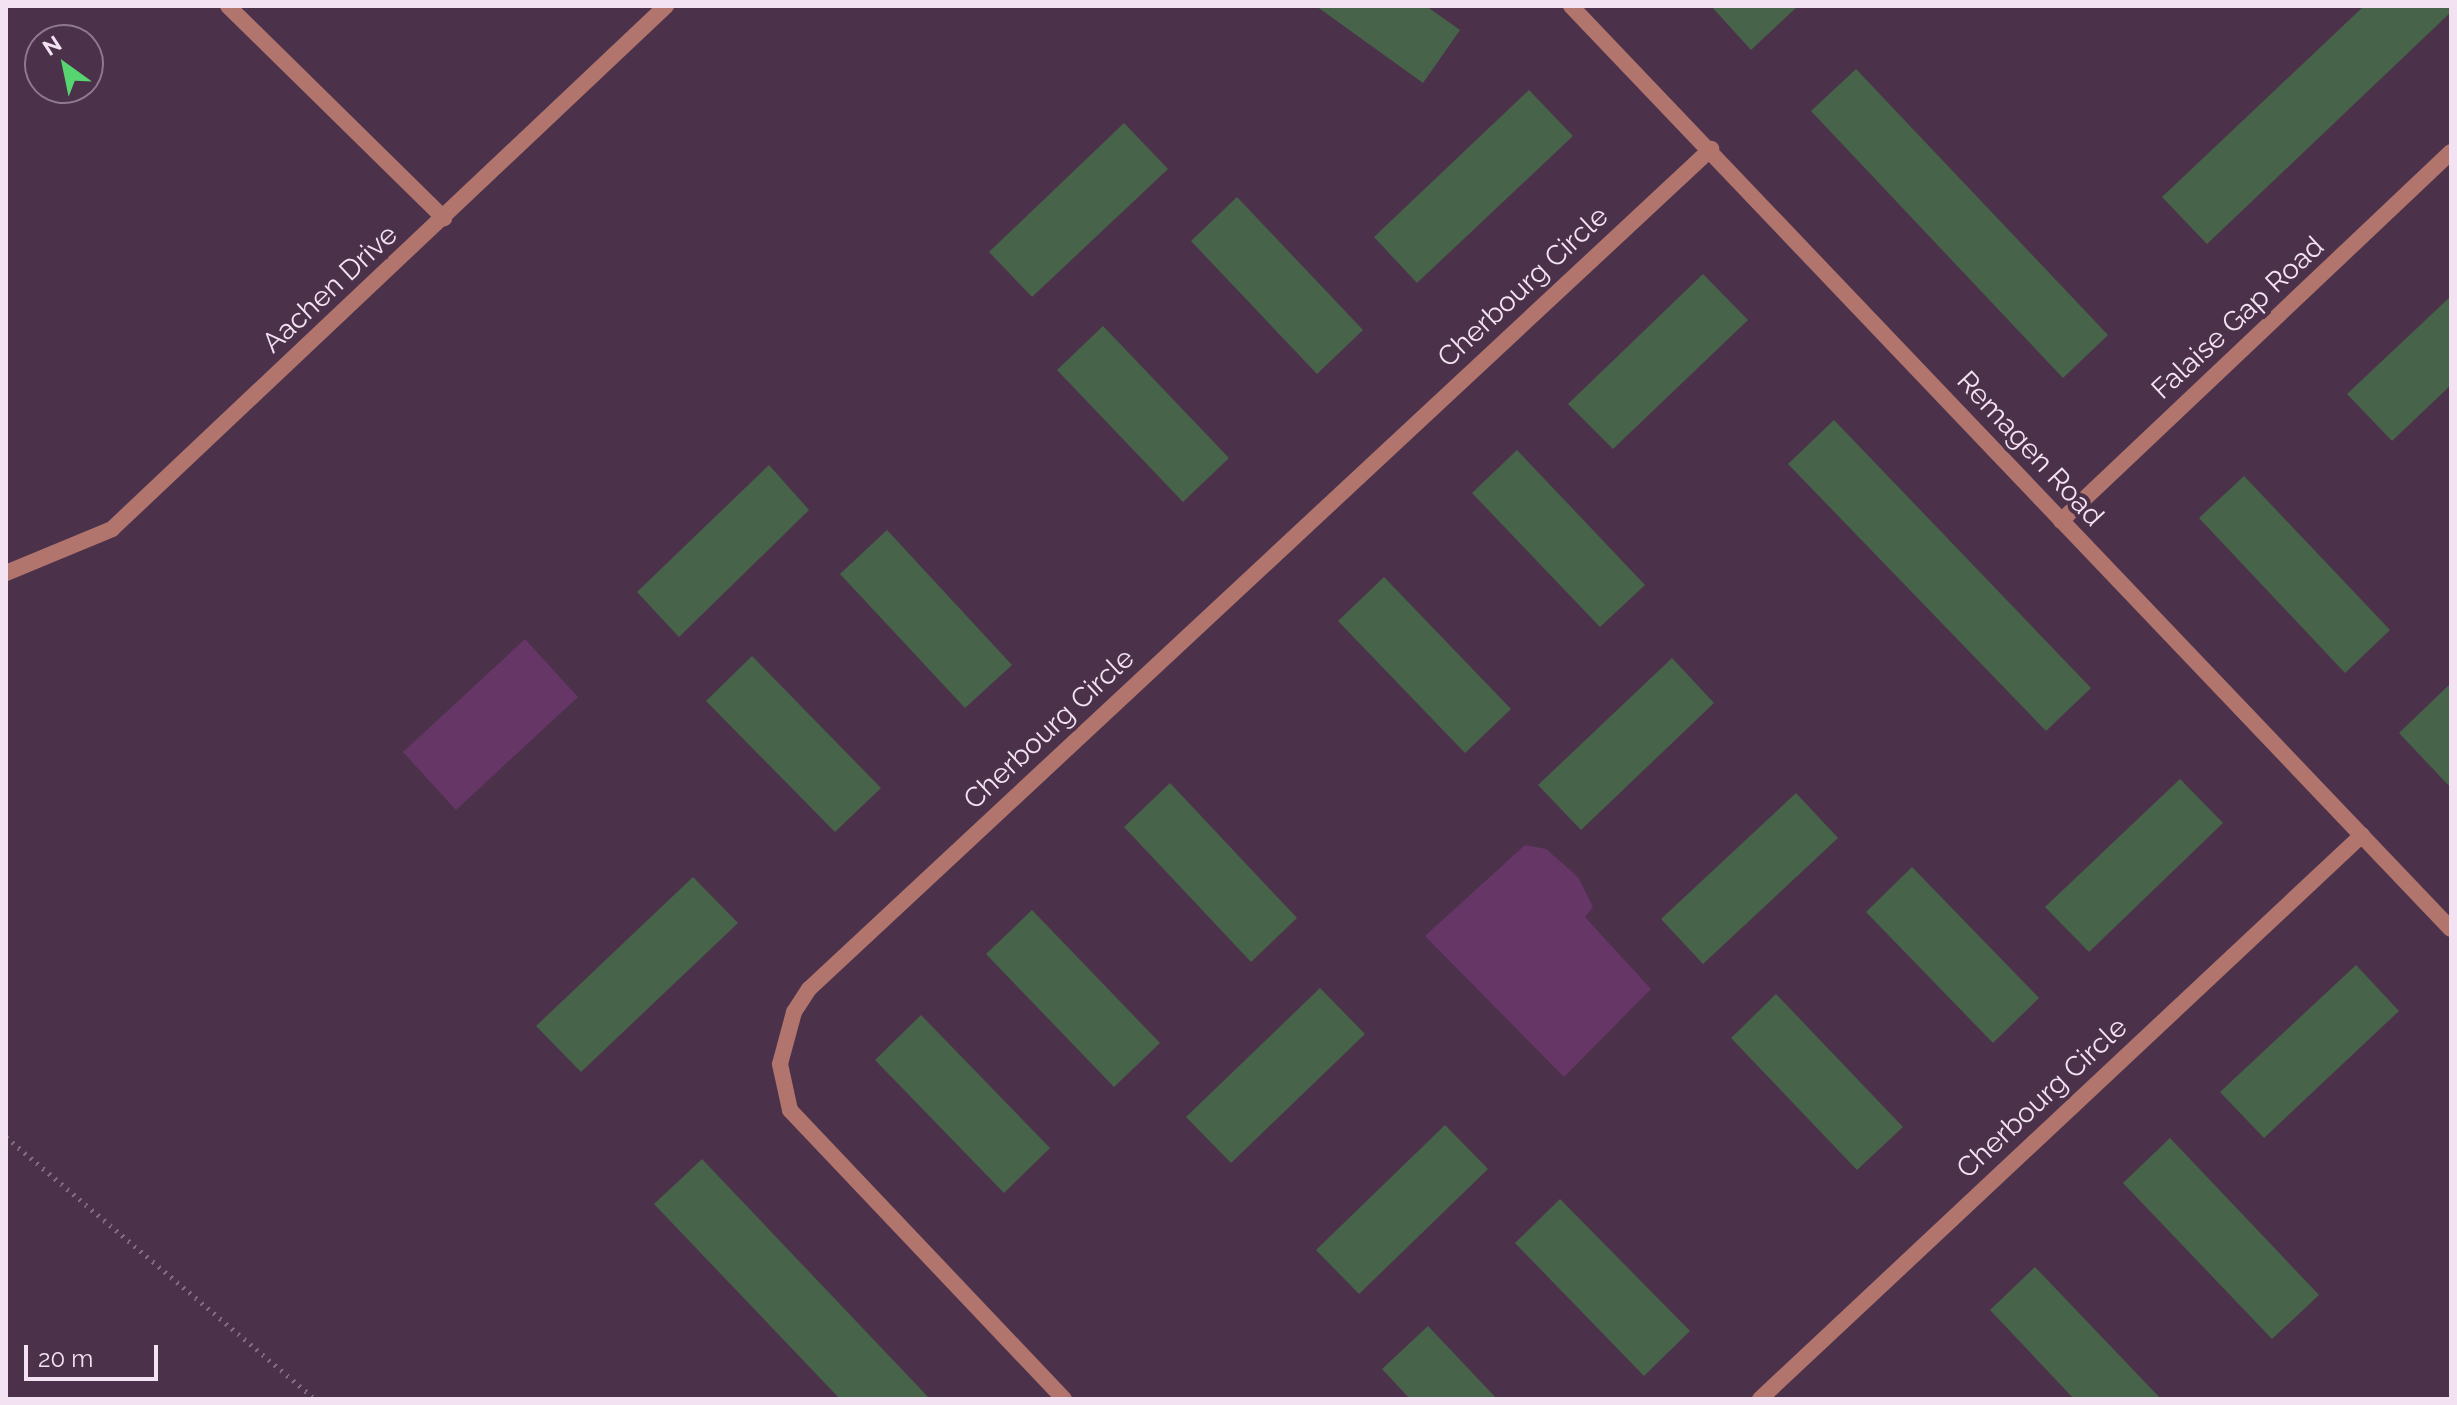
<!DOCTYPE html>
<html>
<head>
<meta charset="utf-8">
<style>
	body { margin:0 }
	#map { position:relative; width:2457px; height:1405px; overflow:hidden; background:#4b324a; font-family:Raleway,sans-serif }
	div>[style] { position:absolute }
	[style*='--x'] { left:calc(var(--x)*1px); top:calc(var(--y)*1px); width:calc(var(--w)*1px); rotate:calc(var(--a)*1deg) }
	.green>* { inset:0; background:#663666 }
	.building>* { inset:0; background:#47634a }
	.path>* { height:5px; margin-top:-2.5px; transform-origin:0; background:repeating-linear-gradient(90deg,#816b80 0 2px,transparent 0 8px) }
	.minor>* { height:16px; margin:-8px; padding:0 8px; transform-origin:8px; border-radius:8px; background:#b1756d }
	span { translate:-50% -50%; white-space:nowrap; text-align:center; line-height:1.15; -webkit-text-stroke:8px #4b324a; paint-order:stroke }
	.street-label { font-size:28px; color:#f3e3f2 }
	.frame { position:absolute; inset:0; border:8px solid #f3e3f2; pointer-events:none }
	.north { position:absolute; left:24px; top:24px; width:80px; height:80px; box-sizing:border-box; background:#4b324a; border:2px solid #8e798d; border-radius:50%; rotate:327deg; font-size:22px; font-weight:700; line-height:32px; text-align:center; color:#f3e3f2 }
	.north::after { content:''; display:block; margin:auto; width:28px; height:36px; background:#57d570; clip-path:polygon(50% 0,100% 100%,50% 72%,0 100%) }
	.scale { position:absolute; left:24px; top:1345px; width:134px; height:36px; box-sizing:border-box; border:4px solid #f3e3f2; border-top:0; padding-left:10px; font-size:24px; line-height:28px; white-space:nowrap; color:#f3e3f2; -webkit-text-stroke:6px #4b324a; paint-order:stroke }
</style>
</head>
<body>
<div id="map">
	<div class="green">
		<i style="clip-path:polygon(525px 639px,578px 697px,456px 810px,403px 752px)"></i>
		<i style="clip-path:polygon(1525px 845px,1546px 849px,1578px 877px,1593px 907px,1585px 917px,1651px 989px,1564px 1077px,1425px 936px)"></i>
	</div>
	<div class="building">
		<i style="clip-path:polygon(1316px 6px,1426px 6px,1460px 30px,1423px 83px)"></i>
		<i style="clip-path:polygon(1711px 6px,1798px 6px,1751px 50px)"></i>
		<i style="clip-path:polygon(2364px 6px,2451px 6px,2451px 12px,2207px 244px,2162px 197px)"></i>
		<i style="clip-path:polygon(1856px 69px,2108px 335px,2063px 378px,1811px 111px)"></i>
		<i style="clip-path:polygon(1529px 90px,1573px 136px,1417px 283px,1374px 237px)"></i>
		<i style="clip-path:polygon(1124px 123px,1168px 169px,1032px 297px,989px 252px)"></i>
		<i style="clip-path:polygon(1237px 197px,1363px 330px,1317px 374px,1191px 241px)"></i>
		<i style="clip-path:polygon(1703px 274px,1748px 320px,1613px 449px,1568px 404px)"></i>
		<i style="clip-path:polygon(2451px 296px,2451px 385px,2392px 441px,2347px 394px)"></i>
		<i style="clip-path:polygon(1103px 326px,1229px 458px,1183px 502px,1057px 370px)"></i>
		<i style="clip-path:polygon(1834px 420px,2091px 688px,2046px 731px,1788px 464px)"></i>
		<i style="clip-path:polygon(1517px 450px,1645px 585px,1600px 627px,1472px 493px)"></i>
		<i style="clip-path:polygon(769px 465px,809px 510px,679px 637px,637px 592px)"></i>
		<i style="clip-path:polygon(2244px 476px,2390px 630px,2345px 673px,2199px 518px)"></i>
		<i style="clip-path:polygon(887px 530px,1012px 665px,965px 708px,840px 574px)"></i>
		<i style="clip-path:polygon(1384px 577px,1511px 709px,1465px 753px,1338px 621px)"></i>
		<i style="clip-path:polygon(752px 656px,881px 788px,835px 832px,706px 701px)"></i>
		<i style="clip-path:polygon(1672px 658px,1714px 703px,1581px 830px,1538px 785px)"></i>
		<i style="clip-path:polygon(2451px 683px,2451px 788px,2399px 733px)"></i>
		<i style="clip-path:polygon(2180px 779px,2223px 823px,2089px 952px,2045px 907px)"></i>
		<i style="clip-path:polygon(1170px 783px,1297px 918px,1251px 962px,1124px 827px)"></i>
		<i style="clip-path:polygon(1796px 793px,1838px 838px,1703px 964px,1661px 919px)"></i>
		<i style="clip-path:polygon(1912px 867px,2039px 998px,1993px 1043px,1866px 912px)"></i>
		<i style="clip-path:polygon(693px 877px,738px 923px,581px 1072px,536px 1026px)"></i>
		<i style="clip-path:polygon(1032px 910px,1160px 1043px,1114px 1087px,986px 954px)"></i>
		<i style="clip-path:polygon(2356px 965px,2399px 1011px,2264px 1138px,2220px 1092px)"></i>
		<i style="clip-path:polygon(1320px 988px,1365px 1034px,1231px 1163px,1186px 1117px)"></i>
		<i style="clip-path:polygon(1776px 994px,1903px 1127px,1857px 1170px,1731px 1038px)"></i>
		<i style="clip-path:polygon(921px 1015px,1050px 1148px,1004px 1193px,875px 1060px)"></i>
		<i style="clip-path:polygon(1445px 1125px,1488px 1169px,1359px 1294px,1316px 1250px)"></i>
		<i style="clip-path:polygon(2170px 1138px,2319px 1295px,2272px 1339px,2123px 1183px)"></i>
		<i style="clip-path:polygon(702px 1159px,930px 1399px,840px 1399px,654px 1204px)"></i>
		<i style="clip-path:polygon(1560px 1199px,1690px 1331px,1644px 1376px,1515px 1243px)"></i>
		<i style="clip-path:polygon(2035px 1267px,2161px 1399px,2074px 1399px,1990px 1310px)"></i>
		<i style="clip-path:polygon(1428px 1326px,1497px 1399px,1410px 1399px,1382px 1369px)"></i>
	</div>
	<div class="path">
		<i style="--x:6;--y:1137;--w:405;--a:40.3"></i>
	</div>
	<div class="minor">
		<i style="--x:228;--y:6;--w:303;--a:44.5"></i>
		<i style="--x:1571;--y:6;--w:1275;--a:46.37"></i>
		<i style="--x:2061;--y:521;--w:537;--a:-43.42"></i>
		<i style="--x:6;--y:573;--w:115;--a:-22.5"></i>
		<i style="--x:112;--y:529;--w:762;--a:-43.35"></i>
		<i style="--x:1064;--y:1399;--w:398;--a:-133.5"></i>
		<i style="--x:790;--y:1110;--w:47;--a:-102.3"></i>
		<i style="--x:780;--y:1064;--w:54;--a:-74.9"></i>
		<i style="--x:794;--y:1012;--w:27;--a:-57"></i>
		<i style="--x:809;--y:989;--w:1233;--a:-42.96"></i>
		<i style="--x:1760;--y:1399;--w:825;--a:-43.13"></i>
	</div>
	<div class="street-label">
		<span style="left:1523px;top:287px;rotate:-43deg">Cherbourg Circle</span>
		<span style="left:330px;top:289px;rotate:-43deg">Aachen Drive</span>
		<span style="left:2238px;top:318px;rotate:-43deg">Falaise Gap Road</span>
		<span style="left:2030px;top:449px;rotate:47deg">Remagen Road</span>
		<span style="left:1049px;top:729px;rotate:-43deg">Cherbourg Circle</span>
		<span style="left:2042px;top:1098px;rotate:-43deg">Cherbourg Circle</span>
	</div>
	<div class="frame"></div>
	<div class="north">N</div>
	<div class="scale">20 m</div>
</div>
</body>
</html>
